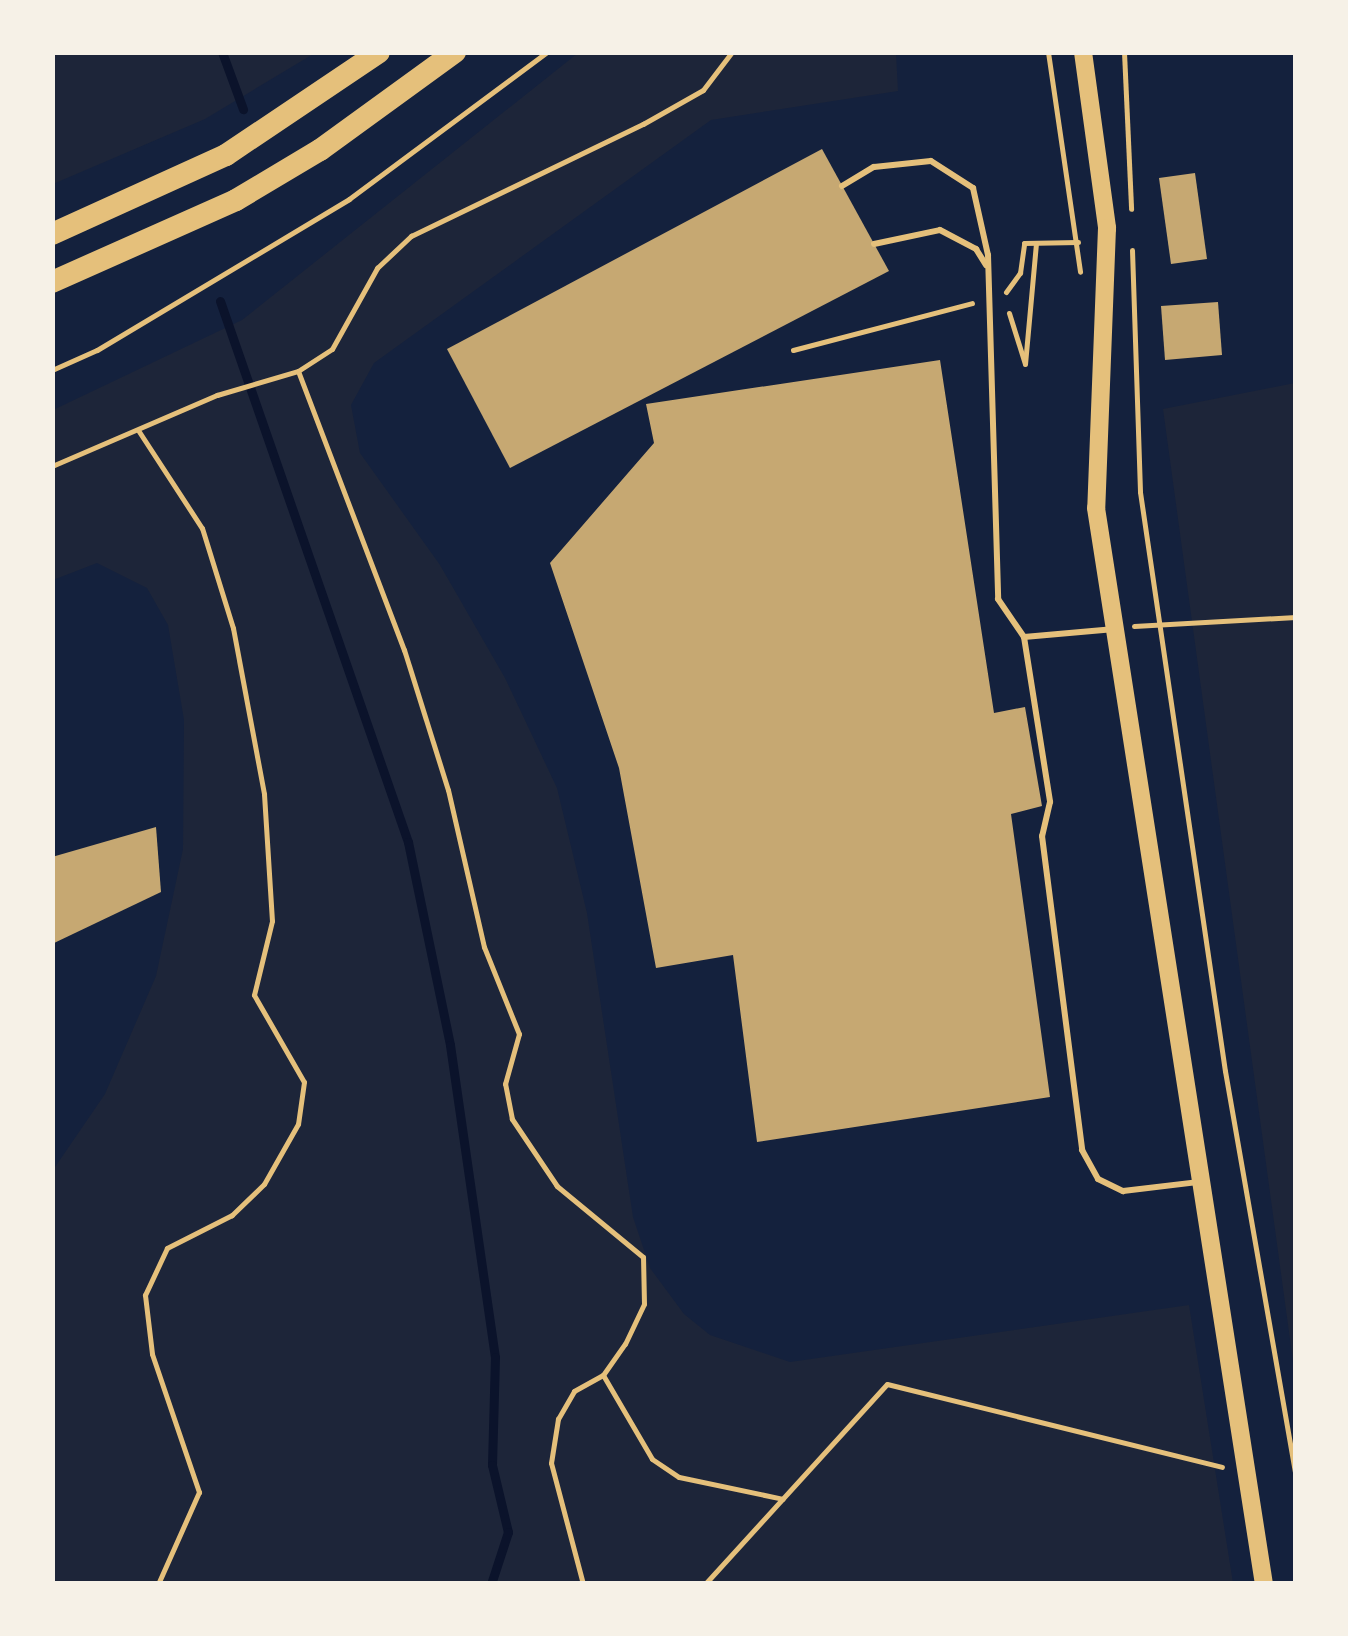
<!DOCTYPE html>
<html>
<head>
<meta charset="utf-8">
<style>
	body { margin:0 }
	#map { position:relative; width:1348px; height:1636px; overflow:hidden; background:#14213d; font-family:Poppins,sans-serif }
	div>[style] { position:absolute }
	[style*='--x'] { left:calc(var(--x)*1px); top:calc(var(--y)*1px); width:calc(var(--w)*1px); rotate:calc(var(--a)*1deg) }
	.green>* { inset:0; background:#1d2539 }
	.stream>* { height:9px; margin:-4.5px; padding:0 4.5px; transform-origin:4.5px; border-radius:4.5px; background:#0b132b }
	.building>* { inset:0; background:#c6a872 }
	.path>* { height:5px; margin:-2.5px; padding:0 2.5px; transform-origin:2.5px; border-radius:2.5px; background:#e5c07b }
	.service>* { height:6px; margin:-3px; padding:0 3px; transform-origin:3px; border-radius:3px; background:#e5c07b }
	.tertiary>* { height:18px; margin:-9px; padding:0 9px; transform-origin:9px; border-radius:9px; background:#e5c07b }
	.trunk>* { height:22px; margin:-11px; padding:0 11px; transform-origin:11px; border-radius:11px; background:#e5c07b }
	span { translate:-50% -50%; white-space:nowrap; text-align:center; line-height:1.15; -webkit-text-stroke:8px #f6f1e7; paint-order:stroke }
	.frame { position:absolute; inset:0; border:55px solid #f6f1e7; pointer-events:none }
</style>
</head>
<body>
<div id="map">
	<div class="green">
		<i style="clip-path:polygon(53px 52px,315px 52px,315px 53px,205px 119px,53px 184px)"></i>
		<i style="clip-path:polygon(578px 53px,896px 53px,898px 91px,711px 120px,374px 363px,351px 405px,360px 453px,440px 565px,505px 678px,557px 788px,587px 913px,633px 1217px,650px 1268px,684px 1314px,710px 1335px,790px 1362px,1189px 1305px,1233px 1583px,53px 1583px,53px 1170px,105px 1094px,156px 976px,183px 849px,184px 720px,168px 625px,147px 588px,97px 563px,53px 580px,53px 410px,242px 320px)"></i>
		<i style="clip-path:polygon(1295px 383px,1295px 1376px,1163px 409px)"></i>
	</div>
	<div class="stream">
		<i style="--x:222;--y:52;--w:61;--a:69.8"></i>
		<i style="--x:220;--y:301;--w:573;--a:70.84"></i>
		<i style="--x:408;--y:842;--w:207;--a:78.3"></i>
		<i style="--x:450;--y:1045;--w:315;--a:81.8"></i>
		<i style="--x:495;--y:1357;--w:108;--a:91.6"></i>
		<i style="--x:492;--y:1465;--w:69;--a:76.6"></i>
		<i style="--x:508;--y:1532;--w:55;--a:108.1"></i>
	</div>
	<div class="building">
		<i style="clip-path:polygon(822px 149px,889px 271px,510px 468px,447px 349px)"></i>
		<i style="clip-path:polygon(1195px 173px,1207px 259px,1171px 264px,1159px 178px)"></i>
		<i style="clip-path:polygon(1218px 302px,1222px 355px,1165px 360px,1161px 306px)"></i>
		<i style="clip-path:polygon(940px 360px,994px 713px,1025px 707px,1042px 806px,1011px 814px,1050px 1097px,757px 1142px,733px 955px,656px 968px,619px 768px,550px 563px,654px 443px,646px 404px)"></i>
		<i style="clip-path:polygon(156px 827px,161px 892px,52px 944px,52px 857px)"></i>
	</div>
	<div class="path">
		<i style="--x:1048;--y:52;--w:222;--a:81.7"></i>
		<i style="--x:1124;--y:52;--w:157;--a:87.4"></i>
		<i style="--x:1132;--y:250;--w:242;--a:88.1"></i>
		<i style="--x:1140;--y:492;--w:585;--a:81.65"></i>
		<i style="--x:1225;--y:1071;--w:414;--a:80.1"></i>
		<i style="--x:1006;--y:292;--w:24;--a:-54"></i>
		<i style="--x:1020;--y:273;--w:30;--a:-82"></i>
		<i style="--x:1024;--y:243;--w:54;--a:-1.1"></i>
		<i style="--x:1009;--y:313;--w:53;--a:72.6"></i>
		<i style="--x:1025;--y:364;--w:121;--a:-84.8"></i>
		<i style="--x:793;--y:350;--w:185;--a:-14.7"></i>
		<i style="--x:52;--y:370;--w:49;--a:-24"></i>
		<i style="--x:97;--y:350;--w:294;--a:-30.9"></i>
		<i style="--x:349;--y:199;--w:247;--a:-36.6"></i>
		<i style="--x:138;--y:430;--w:117;--a:56.9"></i>
		<i style="--x:202;--y:528;--w:105;--a:72.8"></i>
		<i style="--x:233;--y:628;--w:169;--a:79.4"></i>
		<i style="--x:264;--y:794;--w:127;--a:86.4"></i>
		<i style="--x:272;--y:921;--w:76;--a:103.7"></i>
		<i style="--x:254;--y:995;--w:100;--a:60.1"></i>
		<i style="--x:304;--y:1082;--w:42;--a:98.1"></i>
		<i style="--x:298;--y:1124;--w:69;--a:119.5"></i>
		<i style="--x:264;--y:1184;--w:45;--a:135.9"></i>
		<i style="--x:232;--y:1215;--w:73;--a:153.1"></i>
		<i style="--x:167;--y:1248;--w:52;--a:115.1"></i>
		<i style="--x:145;--y:1295;--w:59;--a:83.2"></i>
		<i style="--x:152;--y:1354;--w:146;--a:71.2"></i>
		<i style="--x:199;--y:1492;--w:101;--a:114"></i>
		<i style="--x:52;--y:466;--w:180;--a:-23.3"></i>
		<i style="--x:217;--y:395;--w:84;--a:-16.5"></i>
		<i style="--x:1134;--y:626;--w:162;--a:-3.2"></i>
		<i style="--x:603;--y:1375;--w:97;--a:59.7"></i>
		<i style="--x:652;--y:1459;--w:32;--a:34"></i>
		<i style="--x:679;--y:1477;--w:106;--a:11.9"></i>
		<i style="--x:583;--y:1584;--w:125;--a:-104.8"></i>
		<i style="--x:551;--y:1463;--w:45;--a:-81"></i>
		<i style="--x:558;--y:1419;--w:32;--a:-60"></i>
		<i style="--x:574;--y:1391;--w:33;--a:-29"></i>
		<i style="--x:603;--y:1375;--w:38;--a:-55"></i>
		<i style="--x:625;--y:1344;--w:44;--a:-64.6"></i>
		<i style="--x:644;--y:1304;--w:47;--a:-91.2"></i>
		<i style="--x:643;--y:1257;--w:112;--a:-140.5"></i>
		<i style="--x:557;--y:1186;--w:81;--a:-123.9"></i>
		<i style="--x:512;--y:1119;--w:36;--a:-101"></i>
		<i style="--x:505;--y:1084;--w:52;--a:-74.4"></i>
		<i style="--x:519;--y:1034;--w:94;--a:-111.9"></i>
		<i style="--x:484;--y:947;--w:161;--a:-102.9"></i>
		<i style="--x:448;--y:790;--w:147;--a:-107.4"></i>
		<i style="--x:404;--y:650;--w:298;--a:-110.8"></i>
		<i style="--x:298;--y:371;--w:40;--a:-32.9"></i>
		<i style="--x:332;--y:349;--w:93;--a:-60.9"></i>
		<i style="--x:377;--y:268;--w:47;--a:-43.3"></i>
		<i style="--x:411;--y:236;--w:258;--a:-25.8"></i>
		<i style="--x:643;--y:124;--w:69;--a:-29.5"></i>
		<i style="--x:703;--y:90;--w:48;--a:-52.7"></i>
		<i style="--x:705;--y:1584;--w:270;--a:-47.7"></i>
		<i style="--x:887;--y:1384;--w:345;--a:13.9"></i>
	</div>
	<div class="service">
		<i style="--x:842;--y:186;--w:37;--a:-31"></i>
		<i style="--x:874;--y:167;--w:57;--a:-6"></i>
		<i style="--x:931;--y:161;--w:50;--a:32.7"></i>
		<i style="--x:973;--y:188;--w:69;--a:77.4"></i>
		<i style="--x:988;--y:255;--w:344;--a:88.3"></i>
		<i style="--x:998;--y:599;--w:46;--a:55.6"></i>
		<i style="--x:1024;--y:637;--w:91;--a:-5"></i>
		<i style="--x:874;--y:244;--w:67;--a:-12"></i>
		<i style="--x:940;--y:230;--w:41;--a:27.8"></i>
		<i style="--x:976;--y:249;--w:19;--a:58"></i>
		<i style="--x:1024;--y:637;--w:167;--a:81"></i>
		<i style="--x:1050;--y:802;--w:35;--a:103"></i>
		<i style="--x:1042;--y:836;--w:317;--a:82.7"></i>
		<i style="--x:1082;--y:1150;--w:33;--a:61"></i>
		<i style="--x:1098;--y:1179;--w:28;--a:26"></i>
		<i style="--x:1123;--y:1191;--w:77;--a:-6.8"></i>
	</div>
	<div class="tertiary">
		<i style="--x:1083;--y:52;--w:178;--a:82.2"></i>
		<i style="--x:1107;--y:228;--w:280;--a:92.2"></i>
		<i style="--x:1096;--y:508;--w:1089;--a:81.13"></i>
	</div>
	<div class="trunk">
		<i style="--x:52;--y:234;--w:191;--a:-24.4"></i>
		<i style="--x:226;--y:155;--w:184;--a:-33.9"></i>
		<i style="--x:52;--y:282;--w:201;--a:-24"></i>
		<i style="--x:236;--y:200;--w:98;--a:-30.8"></i>
		<i style="--x:320;--y:150;--w:167;--a:-36"></i>
	</div>
	<div class="frame"></div>
</div>
</body>
</html>
